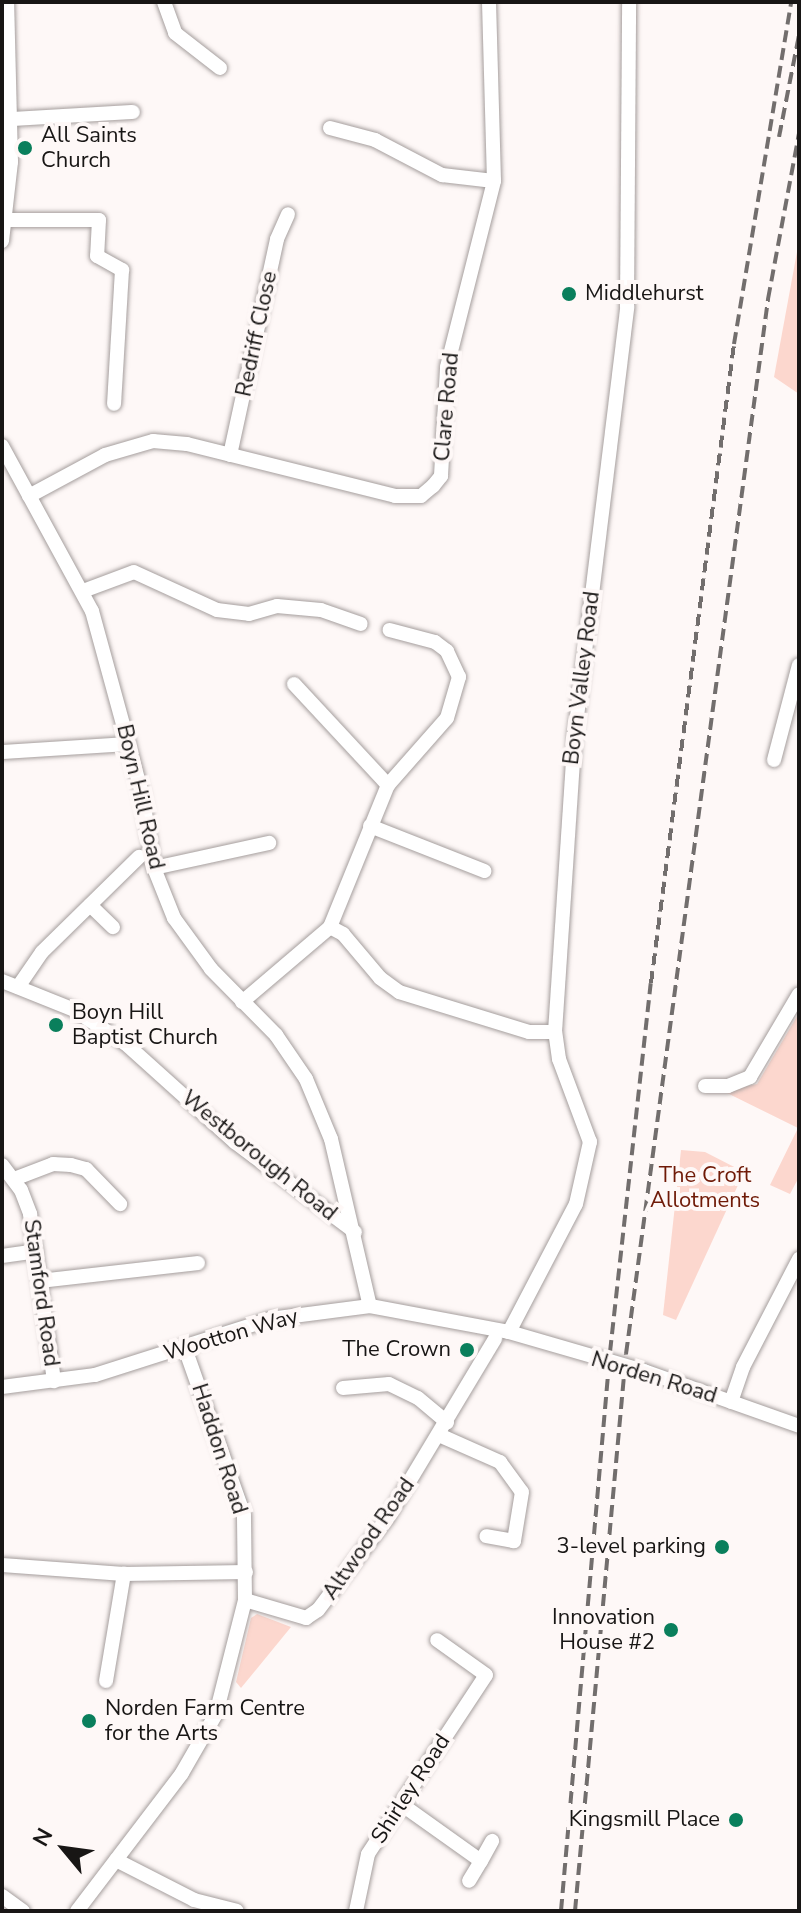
<!DOCTYPE html>
<html>
<head>
<meta charset="utf-8">
<style>
	body { margin:0 }
	#map { position:relative; width:801px; height:1913px; overflow:hidden; background:#fef8f7; font-family:"Nunito Sans",sans-serif }
	div>[style] { position:absolute }
	[style*='--x'] { left:calc(var(--x)*1px); top:calc(var(--y)*1px); width:calc(var(--w)*1px); rotate:calc(var(--a)*1deg) }
	.green>* { inset:0; background:#fcd7ce }
	.roads { filter:drop-shadow(0 0 2px #a59e9d) drop-shadow(0 0 2px #a59e9d) }
	.minor>* { height:14px; margin:-7px; padding:0 7px; transform-origin:7px; border-radius:7px; background:#fff }
	.rail>* { height:4px; margin-top:-2px; transform-origin:0; background:repeating-linear-gradient(90deg,#726e6d 0 12px,transparent 0 18px) }
	.dots>* { width:22px; height:22px; translate:-50% -50%; box-sizing:border-box; border:4px solid #fef8f7; border-radius:50% }
	span { translate:-50% -50%; white-space:nowrap; text-align:center; line-height:1.15; -webkit-text-stroke:8px #fef8f7; paint-order:stroke }
	.poi-label { font-size:22px; color:#181615 }
	.left { translate:0 -50%; text-align:left }
	.right { translate:-100% -50%; text-align:right }
	.street-label { font-size:22px; color:#181615 }
	.park-label { font-size:22px; color:#6f1a07 }
	.frame { position:absolute; inset:0; border:4px solid #181615; pointer-events:none }
	.north { position:absolute; left:24px; top:1809px; width:80px; height:80px; -webkit-text-stroke:6px #fef8f7; paint-order:stroke; rotate:299deg; font-size:22px; font-weight:700; line-height:32px; text-align:center; color:#181615 }
	.north::after { content:''; display:block; margin:auto; width:28px; height:36px; background:#181615; clip-path:polygon(50% 0,100% 100%,50% 72%,0 100%) }
</style>
</head>
<body>
<div id="map">
	<div class="green">
		<i style="clip-path:polygon(799px 241px,799px 394px,774px 377px)"></i>
		<i style="clip-path:polygon(799px 1013px,799px 1177px,790px 1194px,770px 1185px,798px 1128px,723px 1091px,757px 1084px)"></i>
		<i style="clip-path:polygon(681px 1150px,705px 1152px,744px 1172px,676px 1320px,663px 1315px)"></i>
		<i style="clip-path:polygon(257px 1614px,291px 1627px,241px 1688px,236px 1682px,251px 1618px)"></i>
	</div>
	<div class="roads">
		<div class="minor">
			<i style="--x:164;--y:2;--w:33;--a:70"></i>
			<i style="--x:175;--y:33;--w:57;--a:37.9"></i>
			<i style="--x:11;--y:119;--w:122;--a:-3.3"></i>
			<i style="--x:330;--y:128;--w:47;--a:14.9"></i>
			<i style="--x:375;--y:140;--w:76;--a:27.6"></i>
			<i style="--x:442;--y:175;--w:52;--a:6.6"></i>
			<i style="--x:5;--y:220;--w:94;--a:0"></i>
			<i style="--x:99;--y:220;--w:36;--a:93"></i>
			<i style="--x:97;--y:256;--w:29;--a:29"></i>
			<i style="--x:122;--y:270;--w:134;--a:93.4"></i>
			<i style="--x:2;--y:241;--w:80;--a:-83.5"></i>
			<i style="--x:11;--y:162;--w:160;--a:-91.4"></i>
			<i style="--x:2;--y:446;--w:188;--a:61.4"></i>
			<i style="--x:92;--y:611;--w:190;--a:74.7"></i>
			<i style="--x:142;--y:794;--w:75;--a:80.8"></i>
			<i style="--x:154;--y:868;--w:54;--a:68.2"></i>
			<i style="--x:174;--y:918;--w:63;--a:54"></i>
			<i style="--x:211;--y:969;--w:93;--a:45.4"></i>
			<i style="--x:276;--y:1035;--w:53;--a:55.7"></i>
			<i style="--x:306;--y:1079;--w:65;--a:67.4"></i>
			<i style="--x:331;--y:1139;--w:171;--a:76.9"></i>
			<i style="--x:230;--y:455;--w:221;--a:-77.7"></i>
			<i style="--x:277;--y:239;--w:27;--a:-66"></i>
			<i style="--x:29;--y:496;--w:86;--a:-28.3"></i>
			<i style="--x:105;--y:455;--w:50;--a:-16.3"></i>
			<i style="--x:153;--y:441;--w:34;--a:5"></i>
			<i style="--x:187;--y:444;--w:214;--a:14"></i>
			<i style="--x:395;--y:496;--w:26;--a:0"></i>
			<i style="--x:421;--y:496;--w:16;--a:-40"></i>
			<i style="--x:433;--y:486;--w:13;--a:-51"></i>
			<i style="--x:441;--y:476;--w:109;--a:-86.8"></i>
			<i style="--x:447;--y:367;--w:192;--a:-75.8"></i>
			<i style="--x:494;--y:181;--w:179;--a:-91.6"></i>
			<i style="--x:83;--y:591;--w:54;--a:-20.4"></i>
			<i style="--x:134;--y:572;--w:91;--a:24.6"></i>
			<i style="--x:217;--y:610;--w:32;--a:7"></i>
			<i style="--x:249;--y:614;--w:29;--a:-16"></i>
			<i style="--x:277;--y:606;--w:44;--a:5.2"></i>
			<i style="--x:321;--y:610;--w:42;--a:19.3"></i>
			<i style="--x:294;--y:684;--w:138;--a:47.1"></i>
			<i style="--x:2;--y:752;--w:127;--a:-3.6"></i>
			<i style="--x:774;--y:760;--w:98;--a:-75.3"></i>
			<i style="--x:370;--y:826;--w:123;--a:21.5"></i>
			<i style="--x:154;--y:868;--w:118;--a:-12.3"></i>
			<i style="--x:90;--y:905;--w:32;--a:44"></i>
			<i style="--x:330;--y:927;--w:15;--a:28"></i>
			<i style="--x:343;--y:934;--w:57;--a:49.9"></i>
			<i style="--x:380;--y:978;--w:24;--a:36"></i>
			<i style="--x:399;--y:992;--w:136;--a:17.1"></i>
			<i style="--x:529;--y:1032;--w:26;--a:0"></i>
			<i style="--x:2;--y:981;--w:78;--a:21.9"></i>
			<i style="--x:74;--y:1010;--w:62;--a:33.2"></i>
			<i style="--x:126;--y:1044;--w:147;--a:42"></i>
			<i style="--x:235;--y:1142;--w:150;--a:36.9"></i>
			<i style="--x:18;--y:987;--w:42;--a:-55.6"></i>
			<i style="--x:42;--y:952;--w:136;--a:-44.4"></i>
			<i style="--x:242;--y:1002;--w:116;--a:-40.4"></i>
			<i style="--x:330;--y:927;--w:153;--a:-67.8"></i>
			<i style="--x:388;--y:785;--w:89;--a:-48.6"></i>
			<i style="--x:447;--y:718;--w:43;--a:-73.7"></i>
			<i style="--x:459;--y:677;--w:29;--a:-115"></i>
			<i style="--x:447;--y:651;--w:15;--a:-143"></i>
			<i style="--x:435;--y:642;--w:47;--a:-165.1"></i>
			<i style="--x:705;--y:1086;--w:23;--a:0"></i>
			<i style="--x:728;--y:1086;--w:24;--a:-22"></i>
			<i style="--x:750;--y:1077;--w:96;--a:-59.4"></i>
			<i style="--x:2;--y:1165;--w:31;--a:53"></i>
			<i style="--x:21;--y:1190;--w:26;--a:69"></i>
			<i style="--x:30;--y:1214;--w:169;--a:81.8"></i>
			<i style="--x:14;--y:1179;--w:42;--a:-21"></i>
			<i style="--x:53;--y:1164;--w:18;--a:3"></i>
			<i style="--x:71;--y:1165;--w:16;--a:15"></i>
			<i style="--x:86;--y:1169;--w:49;--a:45.8"></i>
			<i style="--x:2;--y:1256;--w:34;--a:-8"></i>
			<i style="--x:40;--y:1281;--w:159;--a:-6.5"></i>
			<i style="--x:509;--y:1332;--w:144;--a:-62.4"></i>
			<i style="--x:576;--y:1204;--w:64;--a:-77.3"></i>
			<i style="--x:590;--y:1142;--w:89;--a:-110.5"></i>
			<i style="--x:559;--y:1059;--w:27;--a:-98"></i>
			<i style="--x:555;--y:1032;--w:300;--a:-86.2"></i>
			<i style="--x:575;--y:733;--w:429;--a:-83"></i>
			<i style="--x:627;--y:307;--w:305;--a:-89.6"></i>
			<i style="--x:2;--y:1387;--w:94;--a:-7.4"></i>
			<i style="--x:95;--y:1375;--w:184;--a:-17.7"></i>
			<i style="--x:270;--y:1319;--w:101;--a:-7.4"></i>
			<i style="--x:370;--y:1306;--w:141;--a:10.6"></i>
			<i style="--x:509;--y:1332;--w:141;--a:16.1"></i>
			<i style="--x:644;--y:1371;--w:164;--a:19.5"></i>
			<i style="--x:343;--y:1388;--w:46;--a:-5"></i>
			<i style="--x:389;--y:1384;--w:32;--a:26"></i>
			<i style="--x:418;--y:1398;--w:38;--a:40"></i>
			<i style="--x:731;--y:1402;--w:37;--a:-71"></i>
			<i style="--x:743;--y:1367;--w:122;--a:-62.6"></i>
			<i style="--x:439;--y:1435;--w:67;--a:23.9"></i>
			<i style="--x:500;--y:1462;--w:37;--a:54"></i>
			<i style="--x:522;--y:1492;--w:50;--a:99.3"></i>
			<i style="--x:514;--y:1541;--w:28;--a:-170"></i>
			<i style="--x:2;--y:1565;--w:122;--a:4.2"></i>
			<i style="--x:124;--y:1574;--w:122;--a:-0.9"></i>
			<i style="--x:245;--y:1600;--w:64;--a:16.4"></i>
			<i style="--x:306;--y:1618;--w:14;--a:-34"></i>
			<i style="--x:318;--y:1610;--w:116;--a:-53"></i>
			<i style="--x:388;--y:1517;--w:208;--a:-59"></i>
			<i style="--x:106;--y:1681;--w:109;--a:-80.5"></i>
			<i style="--x:401;--y:1804;--w:98;--a:35.5"></i>
			<i style="--x:481;--y:1861;--w:23;--a:121"></i>
			<i style="--x:116;--y:1860;--w:88;--a:27.1"></i>
			<i style="--x:194;--y:1900;--w:44;--a:14.3"></i>
			<i style="--x:481;--y:1861;--w:23;--a:-61"></i>
			<i style="--x:2;--y:1896;--w:26;--a:36"></i>
			<i style="--x:77;--y:1911;--w:173;--a:-52.7"></i>
			<i style="--x:182;--y:1773;--w:68;--a:-60"></i>
			<i style="--x:216;--y:1714;--w:118;--a:-75.7"></i>
			<i style="--x:245;--y:1600;--w:85;--a:-90.7"></i>
			<i style="--x:244;--y:1515;--w:177;--a:-109.5"></i>
			<i style="--x:356;--y:1911;--w:58;--a:-78.1"></i>
			<i style="--x:368;--y:1854;--w:214;--a:-56.6"></i>
			<i style="--x:486;--y:1675;--w:60;--a:-144.5"></i>
		</div>
	</div>
	<div class="rail">
		<i style="--x:779;--y:137;--w:104;--a:-78.9"></i>
		<i style="--x:561;--y:1911;--w:561;--a:-84.99"></i>
		<i style="--x:610;--y:1352;--w:371;--a:-83.7"></i>
		<i style="--x:651;--y:983;--w:644;--a:-82.6"></i>
		<i style="--x:734;--y:344;--w:347;--a:-80.5"></i>
		<i style="--x:575;--y:1911;--w:559;--a:-84.77"></i>
		<i style="--x:626;--y:1354;--w:1065;--a:-82.33"></i>
		<i style="--x:768;--y:299;--w:169;--a:-79.4"></i>
	</div>
	<div class="dots">
		<i style="left:25px;top:148px;background:#0a7f5c"></i>
		<i style="left:569px;top:294px;background:#0a7f5c"></i>
		<i style="left:56px;top:1025px;background:#0a7f5c"></i>
		<i style="left:467px;top:1350px;background:#0a7f5c"></i>
		<i style="left:722px;top:1547px;background:#0a7f5c"></i>
		<i style="left:671px;top:1630px;background:#0a7f5c"></i>
		<i style="left:89px;top:1721px;background:#0a7f5c"></i>
		<i style="left:736px;top:1820px;background:#0a7f5c"></i>
	</div>
	<div class="poi-label">
		<span class="left" style="left:41px;top:148px">All Saints<br>Church</span>
		<span class="left" style="left:585px;top:294px">Middlehurst</span>
		<span class="left" style="left:72px;top:1025px">Boyn Hill<br>Baptist Church</span>
		<span class="right" style="left:451px;top:1350px">The Crown</span>
		<span class="right" style="left:706px;top:1547px">3-level parking</span>
		<span class="right" style="left:655px;top:1630px">Innovation<br>House #2</span>
		<span class="left" style="left:105px;top:1721px">Norden Farm Centre<br>for the Arts</span>
		<span class="right" style="left:720px;top:1820px">Kingsmill Place</span>
	</div>
	<div class="street-label">
		<span style="left:257px;top:334px;rotate:-78deg">Redriff Close</span>
		<span style="left:447px;top:407px;rotate:-85deg">Clare Road</span>
		<span style="left:582px;top:678px;rotate:-83deg">Boyn Valley Road</span>
		<span style="left:140px;top:797px;rotate:77deg">Boyn Hill Road</span>
		<span style="left:259px;top:1156px;rotate:39deg">Westborough Road</span>
		<span style="left:41px;top:1293px;rotate:82deg">Stamford Road</span>
		<span style="left:231px;top:1335px;rotate:-16deg">Wootton Way</span>
		<span style="left:654px;top:1378px;rotate:17deg">Norden Road</span>
		<span style="left:219px;top:1449px;rotate:72deg">Haddon Road</span>
		<span style="left:369px;top:1539px;rotate:-55deg">Altwood Road</span>
		<span style="left:411px;top:1789px;rotate:-57deg">Shirley Road</span>
	</div>
	<div class="park-label">
		<span style="left:705px;top:1188px">The Croft<br>Allotments</span>
	</div>
	<div class="frame"></div>
	<div class="north">N</div>
</div>
</body>
</html>
